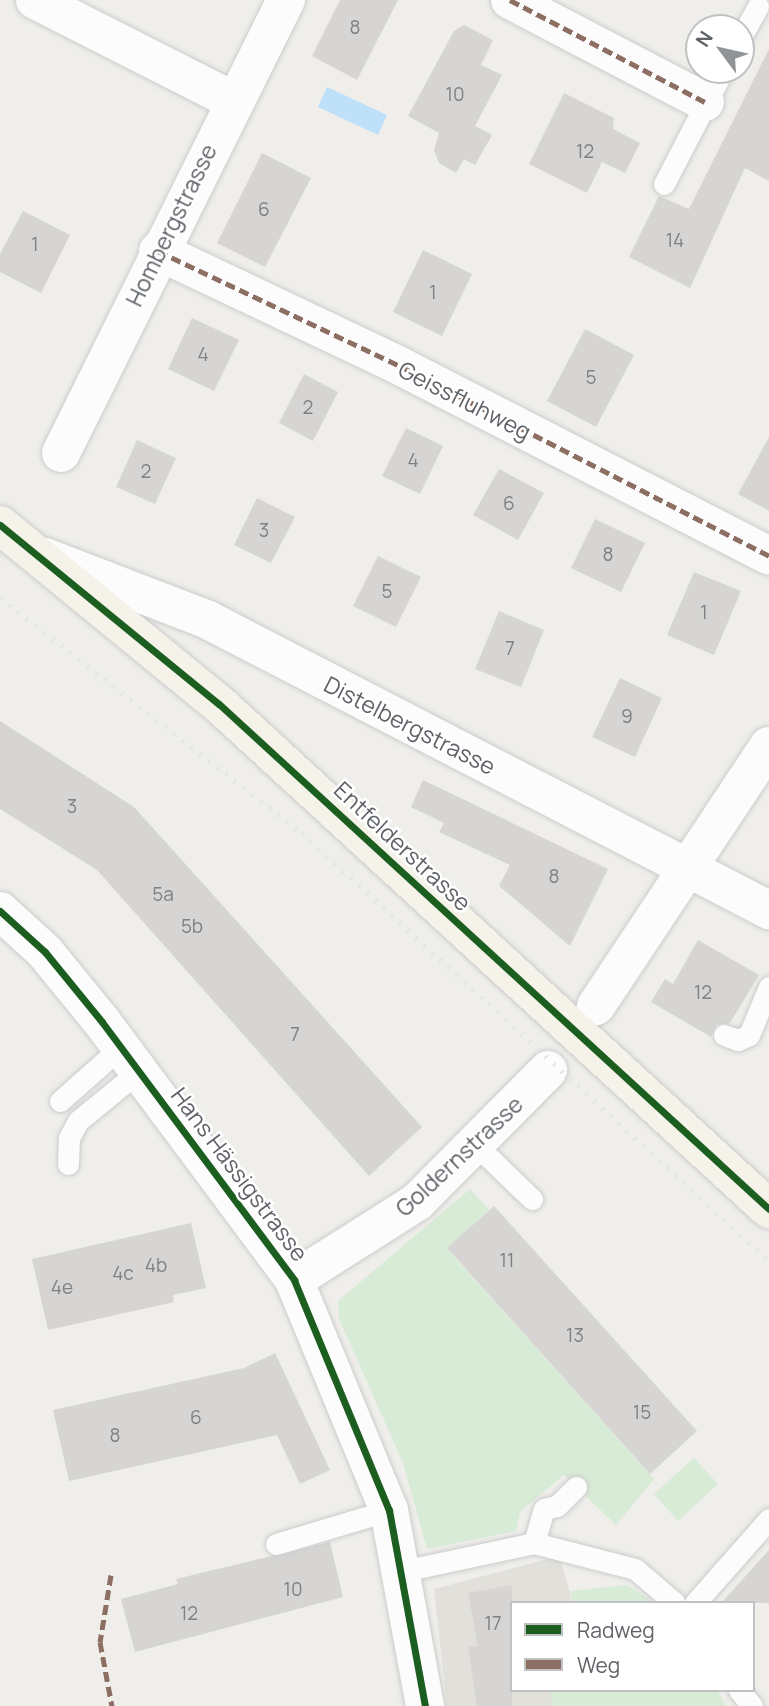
<!DOCTYPE html>
<html>
<head>
<meta charset="utf-8">
<style>
	body { margin:0 }
	#map { position:relative; width:769px; height:1706px; overflow:hidden; background:#efeeea; font-family:Manrope,sans-serif }
	div>[style] { position:absolute }
	[style*='--x'] { left:calc(var(--x)*1px); top:calc(var(--y)*1px); width:calc(var(--w)*1px); rotate:calc(var(--a)*1deg) }
	.education>* { inset:0; background:#e2e0da }
	.green>* { inset:0; background:#d8ebd6 }
	.water>* { inset:0; background:#bfe0f9 }
	.building>* { inset:0; background:#d6d5d3 }
	.roads { filter:drop-shadow(0 0 2px #cbcccc) drop-shadow(0 0 2px #cbcccc) }
	.lane>* { height:21px; margin:-10.5px; padding:0 10.5px; transform-origin:10.5px; border-radius:10.5px; background:#fdfcfc }
	.street>* { height:38px; margin:-19px; padding:0 19px; transform-origin:19px; border-radius:19px; background:#fdfcfc }
	.primary>* { height:38px; margin:-19px; padding:0 19px; transform-origin:19px; border-radius:19px; background:#f4f2e9 }
	.rail>* { height:5px; margin-top:-2.5px; transform-origin:0; background:repeating-linear-gradient(90deg,#e4e4e4 0 2px,transparent 0 11px) }
	.quiet>* { height:5px; margin-top:-2.5px; transform-origin:0; background:repeating-linear-gradient(90deg,#8d6e63 0 10px,transparent 0 15px) }
	.cycleway>* { height:7px; margin:-3.5px; padding:0 3.5px; transform-origin:3.5px; border-radius:3.5px; background:#1b5e20 }
	span { translate:-50% -50%; white-space:nowrap; text-align:center; line-height:1.15; -webkit-text-stroke:5px #fff; paint-order:stroke }
	.number-label { font-size:19px; color:#7e8184 }
	.number-label span { -webkit-text-stroke-width:0 }
	.street-label { font-size:23px; color:#5f6368 }
	.legend { position:absolute; left:510px; top:1601px; width:245px; height:91px; box-sizing:border-box; background:#fff; border:2px solid #bfc1c3; margin:0; padding:9px 12px; list-style:none; font-size:21px; color:#5f6368 }
	.legend li { display:flex; align-items:center; gap:14px; height:35px }
	.legend b { width:35px; border:2px solid #bfc1c3 }
	.north { position:absolute; left:685px; top:14px; width:70px; height:70px; box-sizing:border-box; background:#fff; border:2px solid #bfc1c3; border-radius:50%; rotate:303deg; font-size:19px; font-weight:700; line-height:28px; text-align:center; color:#5f6368 }
	.north::after { content:''; display:block; margin:auto; width:24px; height:32px; background:#919496; clip-path:polygon(50% 0,100% 100%,50% 72%,0 100%) }
</style>
</head>
<body>
<div id="map">
	<div class="education">
		<i style="clip-path:polygon(559px 1556px,573px 1603px,512px 1603px,512px 1690px,549px 1690px,553px 1706px,447px 1706px,434px 1589px)"></i>
	</div>
	<div class="green">
		<i style="clip-path:polygon(470px 1189px,489px 1210px,447px 1249px,654px 1479px,616px 1525px,564px 1475px,520px 1512px,516px 1531px,427px 1549px,403px 1463px,339px 1319px,338px 1301px)"></i>
		<i style="clip-path:polygon(694px 1458px,718px 1484px,678px 1521px,654px 1494px)"></i>
		<i style="clip-path:polygon(627px 1585px,655px 1603px,573px 1603px,571px 1591px)"></i>
		<i style="clip-path:polygon(549px 1690px,717px 1690px,726px 1706px,553px 1706px)"></i>
	</div>
	<div class="water">
		<i style="clip-path:polygon(327px 87px,387px 115px,378px 135px,318px 107px)"></i>
	</div>
	<div class="building">
		<i style="clip-path:polygon(340px 0,398px 0,357px 80px,312px 56px)"></i>
		<i style="clip-path:polygon(464px 25px,493px 40px,481px 65px,502px 75px,475px 126px,492px 135px,475px 165px,464px 159px,456px 173px,439px 163px,434px 150px,439px 133px,408px 116px,454px 31px)"></i>
		<i style="clip-path:polygon(769px 49px,769px 181px,745px 168px,690px 288px,629px 257px,659px 196px,689px 209px)"></i>
		<i style="clip-path:polygon(564px 93px,614px 118px,613px 129px,640px 143px,625px 173px,602px 162px,587px 193px,529px 164px)"></i>
		<i style="clip-path:polygon(262px 153px,311px 178px,265px 267px,217px 243px)"></i>
		<i style="clip-path:polygon(23px 211px,70px 235px,41px 293px,0 272px,0 254px)"></i>
		<i style="clip-path:polygon(423px 250px,472px 274px,442px 336px,393px 312px)"></i>
		<i style="clip-path:polygon(192px 318px,239px 340px,214px 391px,168px 369px)"></i>
		<i style="clip-path:polygon(585px 329px,634px 355px,596px 427px,547px 401px)"></i>
		<i style="clip-path:polygon(304px 374px,338px 392px,313px 441px,279px 423px)"></i>
		<i style="clip-path:polygon(406px 428px,443px 446px,420px 494px,382px 476px)"></i>
		<i style="clip-path:polygon(769px 437px,769px 511px,738px 494px)"></i>
		<i style="clip-path:polygon(137px 440px,176px 458px,155px 504px,116px 487px)"></i>
		<i style="clip-path:polygon(499px 469px,544px 493px,518px 540px,473px 515px)"></i>
		<i style="clip-path:polygon(257px 498px,295px 517px,271px 563px,234px 545px)"></i>
		<i style="clip-path:polygon(595px 519px,645px 543px,621px 592px,571px 568px)"></i>
		<i style="clip-path:polygon(378px 556px,421px 577px,396px 627px,353px 606px)"></i>
		<i style="clip-path:polygon(694px 572px,741px 591px,714px 655px,667px 635px)"></i>
		<i style="clip-path:polygon(499px 611px,544px 630px,521px 687px,475px 669px)"></i>
		<i style="clip-path:polygon(620px 678px,662px 698px,635px 757px,592px 737px)"></i>
		<i style="clip-path:polygon(0 721px,134px 807px,422px 1127px,369px 1176px,97px 870px,0 809px)"></i>
		<i style="clip-path:polygon(423px 780px,608px 869px,570px 946px,499px 886px,510px 865px,439px 832px,444px 823px,411px 807px)"></i>
		<i style="clip-path:polygon(698px 940px,759px 975px,730px 1023px,716px 1025px,711px 1037px,651px 1002px,665px 979px,673px 984px)"></i>
		<i style="clip-path:polygon(494px 1206px,697px 1431px,650px 1474px,447px 1248px)"></i>
		<i style="clip-path:polygon(191px 1223px,206px 1288px,173px 1295px,174px 1302px,48px 1330px,32px 1259px)"></i>
		<i style="clip-path:polygon(275px 1353px,330px 1470px,300px 1484px,277px 1435px,69px 1481px,53px 1410px,244px 1368px)"></i>
		<i style="clip-path:polygon(330px 1542px,343px 1597px,135px 1652px,121px 1599px,178px 1584px,176px 1579px)"></i>
		<i style="clip-path:polygon(769px 1550px,769px 1603px,721px 1603px)"></i>
		<i style="clip-path:polygon(512px 1585px,512px 1706px,477px 1706px,468px 1647px,478px 1646px,468px 1593px)"></i>
	</div>
	<div class="roads">
		<div class="lane">
			<i style="--x:741;--y:37;--w:35;--a:-61"></i>
			<i style="--x:664;--y:184;--w:128;--a:-62.6"></i>
			<i style="--x:724;--y:1035;--w:15;--a:20"></i>
			<i style="--x:738;--y:1040;--w:12;--a:-24"></i>
			<i style="--x:749;--y:1035;--w:52;--a:-67.4"></i>
			<i style="--x:60;--y:1101;--w:81;--a:-41.5"></i>
			<i style="--x:476;--y:1145;--w:78;--a:44"></i>
			<i style="--x:68;--y:1164;--w:26;--a:-88"></i>
			<i style="--x:69;--y:1138;--w:19;--a:-62"></i>
			<i style="--x:78;--y:1121;--w:79;--a:-39.3"></i>
			<i style="--x:534;--y:1543;--w:35;--a:-74"></i>
			<i style="--x:544;--y:1509;--w:13;--a:-13"></i>
			<i style="--x:557;--y:1506;--w:27;--a:-45"></i>
			<i style="--x:276;--y:1544;--w:118;--a:-16.7"></i>
			<i style="--x:403;--y:1571;--w:134;--a:-12.1"></i>
			<i style="--x:534;--y:1543;--w:104;--a:14.4"></i>
			<i style="--x:635;--y:1569;--w:52;--a:40.4"></i>
			<i style="--x:695;--y:1603;--w:112;--a:-48.6"></i>
			<i style="--x:739;--y:1690;--w:21;--a:51"></i>
		</div>
		<div class="street">
			<i style="--x:35;--y:0;--w:221;--a:26.9"></i>
			<i style="--x:510;--y:0;--w:220;--a:27.6"></i>
			<i style="--x:158;--y:251;--w:268;--a:25.4"></i>
			<i style="--x:400;--y:366;--w:415;--a:27.2"></i>
			<i style="--x:61;--y:453;--w:506;--a:-63.59"></i>
			<i style="--x:45;--y:557;--w:175;--a:21.1"></i>
			<i style="--x:208;--y:620;--w:632;--a:27.34"></i>
			<i style="--x:0;--y:911;--w:61;--a:42.3"></i>
			<i style="--x:45;--y:952;--w:90;--a:50.8"></i>
			<i style="--x:102;--y:1022;--w:322;--a:53.3"></i>
			<i style="--x:294;--y:1280;--w:249;--a:67.6"></i>
			<i style="--x:389;--y:1510;--w:199;--a:79.6"></i>
			<i style="--x:596;--y:1006;--w:312;--a:-56.4"></i>
			<i style="--x:294;--y:1280;--w:146;--a:-32.4"></i>
			<i style="--x:417;--y:1202;--w:186;--a:-45.2"></i>
		</div>
		<div class="primary">
			<i style="--x:0;--y:525;--w:283;--a:39.3"></i>
			<i style="--x:219;--y:704;--w:747;--a:42.56"></i>
		</div>
	</div>
	<div class="rail">
		<i style="--x:0;--y:598;--w:383;--a:37.9"></i>
		<i style="--x:302;--y:833;--w:633;--a:42.5"></i>
	</div>
	<div class="quiet">
		<i style="--x:510;--y:0;--w:220;--a:27.6"></i>
		<i style="--x:158;--y:251;--w:268;--a:25.4"></i>
		<i style="--x:400;--y:366;--w:415;--a:27.2"></i>
		<i style="--x:111;--y:1575;--w:68;--a:99.3"></i>
		<i style="--x:100;--y:1642;--w:65;--a:79.4"></i>
	</div>
	<div class="cycleway">
		<i style="--x:0;--y:525;--w:283;--a:39.3"></i>
		<i style="--x:219;--y:704;--w:747;--a:42.56"></i>
		<i style="--x:0;--y:911;--w:61;--a:42.3"></i>
		<i style="--x:45;--y:952;--w:90;--a:50.8"></i>
		<i style="--x:102;--y:1022;--w:322;--a:53.3"></i>
		<i style="--x:294;--y:1280;--w:249;--a:67.6"></i>
		<i style="--x:389;--y:1510;--w:199;--a:79.6"></i>
	</div>
	<div class="number-label">
		<span style="left:355px;top:28px">8</span>
		<span style="left:455px;top:95px">10</span>
		<span style="left:585px;top:152px">12</span>
		<span style="left:264px;top:210px">6</span>
		<span style="left:675px;top:241px">14</span>
		<span style="left:35px;top:245px">1</span>
		<span style="left:433px;top:293px">1</span>
		<span style="left:203px;top:355px">4</span>
		<span style="left:591px;top:378px">5</span>
		<span style="left:308px;top:408px">2</span>
		<span style="left:413px;top:461px">4</span>
		<span style="left:146px;top:472px">2</span>
		<span style="left:509px;top:504px">6</span>
		<span style="left:264px;top:531px">3</span>
		<span style="left:608px;top:555px">8</span>
		<span style="left:387px;top:592px">5</span>
		<span style="left:704px;top:613px">1</span>
		<span style="left:510px;top:649px">7</span>
		<span style="left:627px;top:717px">9</span>
		<span style="left:72px;top:807px">3</span>
		<span style="left:554px;top:877px">8</span>
		<span style="left:163px;top:895px">5a</span>
		<span style="left:192px;top:927px">5b</span>
		<span style="left:703px;top:993px">12</span>
		<span style="left:295px;top:1035px">7</span>
		<span style="left:507px;top:1261px">11</span>
		<span style="left:156px;top:1266px">4b</span>
		<span style="left:123px;top:1274px">4c</span>
		<span style="left:62px;top:1288px">4e</span>
		<span style="left:575px;top:1336px">13</span>
		<span style="left:642px;top:1413px">15</span>
		<span style="left:196px;top:1418px">6</span>
		<span style="left:115px;top:1436px">8</span>
		<span style="left:293px;top:1590px">10</span>
		<span style="left:189px;top:1614px">12</span>
		<span style="left:493px;top:1624px">17</span>
	</div>
	<div class="street-label">
		<span style="left:171px;top:225px;rotate:-64deg">Hombergstrasse</span>
		<span style="left:465px;top:400px;rotate:27deg">Geissfluhweg</span>
		<span style="left:410px;top:725px;rotate:27deg">Distelbergstrasse</span>
		<span style="left:403px;top:846px;rotate:43deg">Entfelderstrasse</span>
		<span style="left:459px;top:1156px;rotate:-43deg">Goldernstrasse</span>
		<span style="left:240px;top:1174px;rotate:53deg">Hans Hässigstrasse</span>
	</div>
	<ul class="legend">
	<li><b style="height:9px;background:#1b5e20"></b>Radweg</li>
	<li><b style="height:9px;background:#8d6e63"></b>Weg</li>
	</ul>
	<div class="north">N</div>
</div>
</body>
</html>
